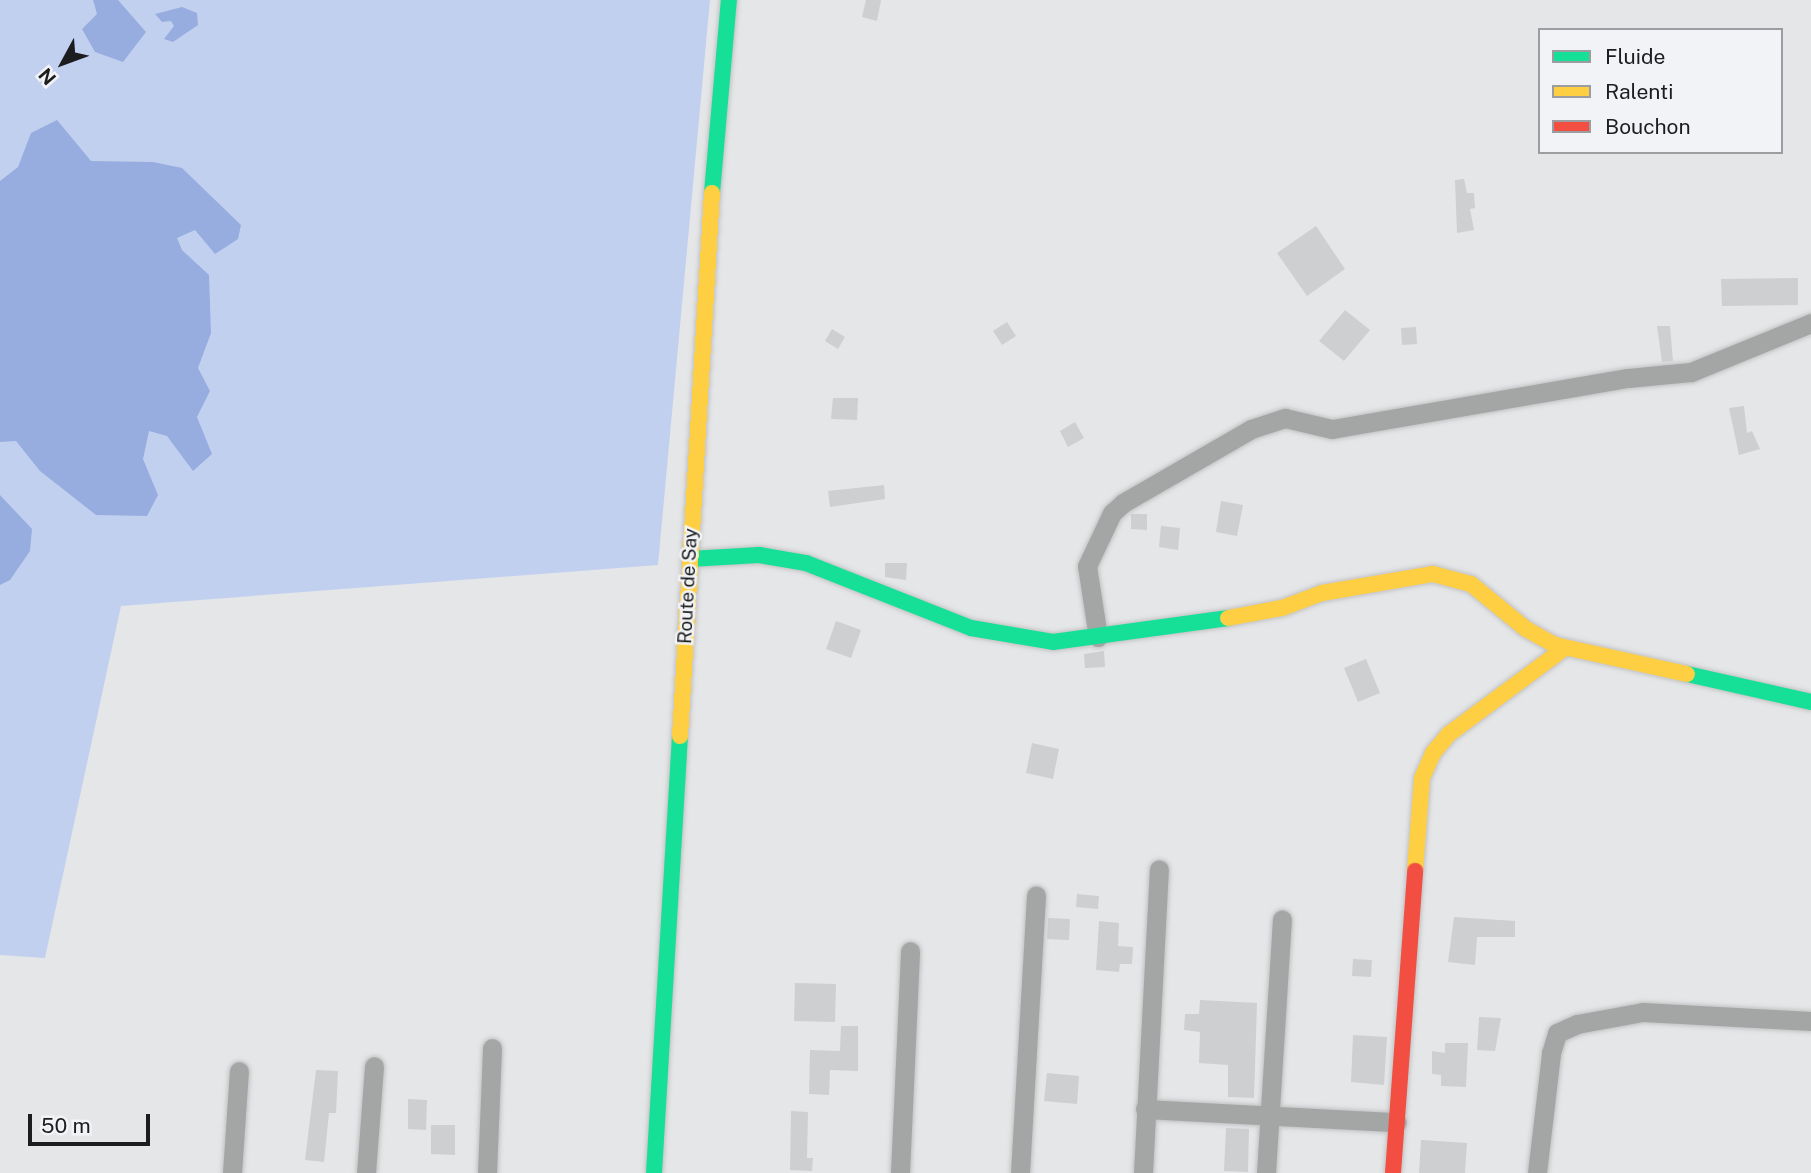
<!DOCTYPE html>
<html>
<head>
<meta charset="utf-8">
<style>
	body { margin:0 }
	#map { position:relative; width:1811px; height:1173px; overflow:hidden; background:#e5e6e8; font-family:"Public Sans",sans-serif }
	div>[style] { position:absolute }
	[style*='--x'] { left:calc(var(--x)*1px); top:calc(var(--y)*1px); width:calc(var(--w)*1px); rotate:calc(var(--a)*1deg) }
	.green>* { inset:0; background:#c2d0ef }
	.water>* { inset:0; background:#97addf }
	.building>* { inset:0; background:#cecfd0 }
	.roads { filter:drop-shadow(0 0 2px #c2c2c3) drop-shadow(0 0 2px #c2c2c3) }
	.street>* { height:19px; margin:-9.5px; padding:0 9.5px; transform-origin:9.5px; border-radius:9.5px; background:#a4a5a5 }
	.fast>* { height:16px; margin:-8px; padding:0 8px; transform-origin:8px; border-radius:8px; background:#16e098 }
	.slow>* { height:16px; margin:-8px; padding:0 8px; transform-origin:8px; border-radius:8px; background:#ffcf43 }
	.jam>* { height:16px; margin:-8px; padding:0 8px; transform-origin:8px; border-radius:8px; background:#f24e42 }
	span { translate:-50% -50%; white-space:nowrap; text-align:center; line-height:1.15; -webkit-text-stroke:5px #f2f3f6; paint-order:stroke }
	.street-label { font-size:19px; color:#1c1d1e }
	.legend { position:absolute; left:1538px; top:28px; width:245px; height:126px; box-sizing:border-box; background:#f2f3f6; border:2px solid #9c9da0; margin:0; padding:9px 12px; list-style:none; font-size:21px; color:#1c1d1e }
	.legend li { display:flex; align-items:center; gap:14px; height:35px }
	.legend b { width:35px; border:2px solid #9c9da0 }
	.north { position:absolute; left:28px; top:28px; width:70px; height:70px; -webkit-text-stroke:5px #f2f3f6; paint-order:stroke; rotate:229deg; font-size:19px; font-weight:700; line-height:28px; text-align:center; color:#1c1d1e }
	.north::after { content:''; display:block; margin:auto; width:24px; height:32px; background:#1c1d1e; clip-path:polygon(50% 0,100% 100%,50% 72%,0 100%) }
	.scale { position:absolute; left:28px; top:1114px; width:122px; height:32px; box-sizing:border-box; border:4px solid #1c1d1e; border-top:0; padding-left:9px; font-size:21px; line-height:24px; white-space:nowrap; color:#1c1d1e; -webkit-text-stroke:5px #f2f3f6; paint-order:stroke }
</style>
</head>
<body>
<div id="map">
	<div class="green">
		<i style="clip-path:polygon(0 0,710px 0,658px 565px,121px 606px,45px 958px,0 955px)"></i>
	</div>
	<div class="water">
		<i style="clip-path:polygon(93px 0,118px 0,146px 32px,123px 62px,95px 52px,82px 29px,97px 14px)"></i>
		<i style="clip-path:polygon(182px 7px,197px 13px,198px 25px,173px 42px,164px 39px,174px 26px,171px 21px,162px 22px,155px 14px)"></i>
		<i style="clip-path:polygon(57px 120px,91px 161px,153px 162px,182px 168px,241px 225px,238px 239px,215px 254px,195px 230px,177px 238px,182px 250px,209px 275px,211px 333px,198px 368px,210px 391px,197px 417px,212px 454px,193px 471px,167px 436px,149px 431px,143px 459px,158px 495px,147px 516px,96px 515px,40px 471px,16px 441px,0 442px,0 181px,18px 167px,31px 133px)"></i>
		<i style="clip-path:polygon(0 495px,32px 529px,30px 551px,10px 580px,0 585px)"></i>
	</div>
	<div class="building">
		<i style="clip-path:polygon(866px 0,881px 0,877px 21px,862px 17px)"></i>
		<i style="clip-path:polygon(1464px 179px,1467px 193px,1474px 193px,1475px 208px,1470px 209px,1474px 230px,1457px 233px,1455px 180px)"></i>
		<i style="clip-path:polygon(1316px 226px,1345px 269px,1307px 296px,1277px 253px)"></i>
		<i style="clip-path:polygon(1798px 278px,1798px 305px,1722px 306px,1721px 279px)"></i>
		<i style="clip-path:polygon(1345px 310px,1370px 330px,1344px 361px,1319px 341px)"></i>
		<i style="clip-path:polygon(1007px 322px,1016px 336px,1002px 345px,993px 331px)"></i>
		<i style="clip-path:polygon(1657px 326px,1670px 326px,1673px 361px,1662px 362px)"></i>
		<i style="clip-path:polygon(1416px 327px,1417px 344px,1402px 345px,1401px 328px)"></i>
		<i style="clip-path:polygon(832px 329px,845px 337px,838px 349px,825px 341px)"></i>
		<i style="clip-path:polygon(833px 398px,858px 398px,857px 420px,831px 419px)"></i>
		<i style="clip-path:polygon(1744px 406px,1747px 433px,1752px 431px,1760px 449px,1739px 455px,1729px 408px)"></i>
		<i style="clip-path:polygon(1075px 422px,1084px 438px,1068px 447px,1060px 431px)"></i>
		<i style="clip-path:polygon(884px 485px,885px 499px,830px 507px,828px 491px)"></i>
		<i style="clip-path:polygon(1221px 501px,1243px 505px,1237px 536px,1216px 532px)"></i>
		<i style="clip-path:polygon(1131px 514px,1147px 514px,1147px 530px,1131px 529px)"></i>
		<i style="clip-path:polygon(1161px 526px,1180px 528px,1178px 550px,1159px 547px)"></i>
		<i style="clip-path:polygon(885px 563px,907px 563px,906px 580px,885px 577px)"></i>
		<i style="clip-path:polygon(836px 621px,861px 630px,851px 658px,826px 649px)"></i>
		<i style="clip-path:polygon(1104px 651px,1105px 667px,1085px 668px,1084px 654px)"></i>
		<i style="clip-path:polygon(1366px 659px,1380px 693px,1358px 702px,1344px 668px)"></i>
		<i style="clip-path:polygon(1032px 743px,1059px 749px,1053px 779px,1026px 773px)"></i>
		<i style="clip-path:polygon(1077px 894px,1099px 896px,1098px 909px,1076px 907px)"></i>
		<i style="clip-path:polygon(1454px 917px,1515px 921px,1515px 937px,1477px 937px,1475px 965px,1448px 962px)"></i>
		<i style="clip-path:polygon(1048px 918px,1070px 919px,1069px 940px,1047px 939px)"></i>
		<i style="clip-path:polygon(1099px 921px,1119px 923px,1118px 946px,1133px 947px,1132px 964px,1120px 964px,1119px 972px,1096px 970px)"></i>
		<i style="clip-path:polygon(1353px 959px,1372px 960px,1371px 977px,1352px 976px)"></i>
		<i style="clip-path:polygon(795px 983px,836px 984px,835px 1022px,794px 1021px)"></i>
		<i style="clip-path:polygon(1200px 1000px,1257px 1003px,1254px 1098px,1228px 1097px,1228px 1065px,1199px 1063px,1200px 1032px,1184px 1030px,1185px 1014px,1199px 1014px)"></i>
		<i style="clip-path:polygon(1479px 1017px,1501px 1018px,1495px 1051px,1477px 1050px)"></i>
		<i style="clip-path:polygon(841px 1026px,858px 1026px,858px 1071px,830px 1070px,829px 1095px,809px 1094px,810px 1050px,840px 1051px)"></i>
		<i style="clip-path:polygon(1353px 1035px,1387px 1037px,1384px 1085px,1351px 1082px)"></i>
		<i style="clip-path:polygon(1445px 1043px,1468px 1043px,1466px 1087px,1441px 1086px,1441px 1075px,1432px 1074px,1432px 1051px,1445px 1053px)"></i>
		<i style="clip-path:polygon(316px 1070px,338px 1071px,336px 1113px,329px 1113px,324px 1162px,305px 1160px)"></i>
		<i style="clip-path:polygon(1047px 1073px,1079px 1076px,1077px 1104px,1044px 1101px)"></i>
		<i style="clip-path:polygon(408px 1099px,427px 1100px,426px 1130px,408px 1129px)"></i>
		<i style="clip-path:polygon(791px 1111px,808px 1112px,807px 1158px,813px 1158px,812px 1171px,790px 1170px)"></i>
		<i style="clip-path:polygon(431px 1125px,455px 1125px,455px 1155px,431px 1154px)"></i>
		<i style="clip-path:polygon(1226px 1128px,1249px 1129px,1248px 1172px,1224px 1171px)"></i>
		<i style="clip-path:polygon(1421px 1140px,1467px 1143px,1465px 1173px,1419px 1173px)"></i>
	</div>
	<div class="roads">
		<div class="street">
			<i style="--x:1098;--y:637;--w:72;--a:-98.8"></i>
			<i style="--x:1087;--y:566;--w:59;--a:-64.7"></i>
			<i style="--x:1112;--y:513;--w:15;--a:-42"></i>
			<i style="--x:1123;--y:503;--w:148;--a:-30"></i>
			<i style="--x:1251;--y:429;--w:36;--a:-18"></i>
			<i style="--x:1285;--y:418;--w:48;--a:13.2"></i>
			<i style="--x:1332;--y:429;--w:300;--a:-9.8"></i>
			<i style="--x:1628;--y:378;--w:63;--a:-5.4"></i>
			<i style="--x:1691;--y:372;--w:130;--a:-22.2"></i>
			<i style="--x:1145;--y:1109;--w:252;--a:3"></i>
			<i style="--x:232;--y:1173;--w:102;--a:-86.1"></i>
			<i style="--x:366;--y:1173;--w:107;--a:-85.7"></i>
			<i style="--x:487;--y:1173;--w:125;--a:-87.7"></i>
			<i style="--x:900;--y:1173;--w:222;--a:-87.4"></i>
			<i style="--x:1020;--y:1173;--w:278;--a:-86.7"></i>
			<i style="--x:1143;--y:1173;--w:304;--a:-87"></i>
			<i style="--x:1266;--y:1173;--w:254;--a:-86.4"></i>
			<i style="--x:1537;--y:1173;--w:121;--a:-83.3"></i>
			<i style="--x:1551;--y:1053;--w:21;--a:-73"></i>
			<i style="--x:1557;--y:1033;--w:22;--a:-24"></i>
			<i style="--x:1577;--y:1024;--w:67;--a:-10.3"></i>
			<i style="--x:1643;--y:1012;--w:168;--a:3.1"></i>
		</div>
		<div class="fast">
			<i style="--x:712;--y:193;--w:194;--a:-85"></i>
			<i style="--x:690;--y:559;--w:69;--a:-3.3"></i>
			<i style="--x:759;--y:555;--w:48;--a:9.7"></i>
			<i style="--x:806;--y:563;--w:177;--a:21.5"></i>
			<i style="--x:971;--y:628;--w:83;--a:9.7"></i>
			<i style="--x:1053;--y:642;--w:177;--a:-7.8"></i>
			<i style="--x:1687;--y:674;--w:127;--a:12.7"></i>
			<i style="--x:654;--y:1173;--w:438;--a:-86.6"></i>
		</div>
		<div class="slow">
			<i style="--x:1228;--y:618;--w:55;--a:-10.5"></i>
			<i style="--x:1282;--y:608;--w:43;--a:-20.6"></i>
			<i style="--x:1322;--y:593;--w:113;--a:-9.7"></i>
			<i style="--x:1433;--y:574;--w:39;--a:15"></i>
			<i style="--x:1471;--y:584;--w:71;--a:39.3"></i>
			<i style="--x:1526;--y:629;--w:33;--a:29"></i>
			<i style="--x:1555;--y:645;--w:135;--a:12.4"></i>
			<i style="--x:680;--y:736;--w:544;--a:-86.63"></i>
			<i style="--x:1415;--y:871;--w:93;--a:-85.7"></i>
			<i style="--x:1422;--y:778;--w:27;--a:-66"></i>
			<i style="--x:1433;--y:753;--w:25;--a:-50"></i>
			<i style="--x:1449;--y:734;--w:144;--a:-36.6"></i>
		</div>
		<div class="jam">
			<i style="--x:1393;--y:1173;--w:303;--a:-85.8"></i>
		</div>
	</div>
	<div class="street-label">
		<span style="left:688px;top:586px;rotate:-87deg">Route de Say</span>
	</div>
	<ul class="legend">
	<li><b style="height:9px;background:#16e098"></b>Fluide</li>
	<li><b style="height:9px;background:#ffcf43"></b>Ralenti</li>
	<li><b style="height:9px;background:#f24e42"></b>Bouchon</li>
	</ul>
	<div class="north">N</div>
	<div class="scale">50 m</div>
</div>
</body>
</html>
